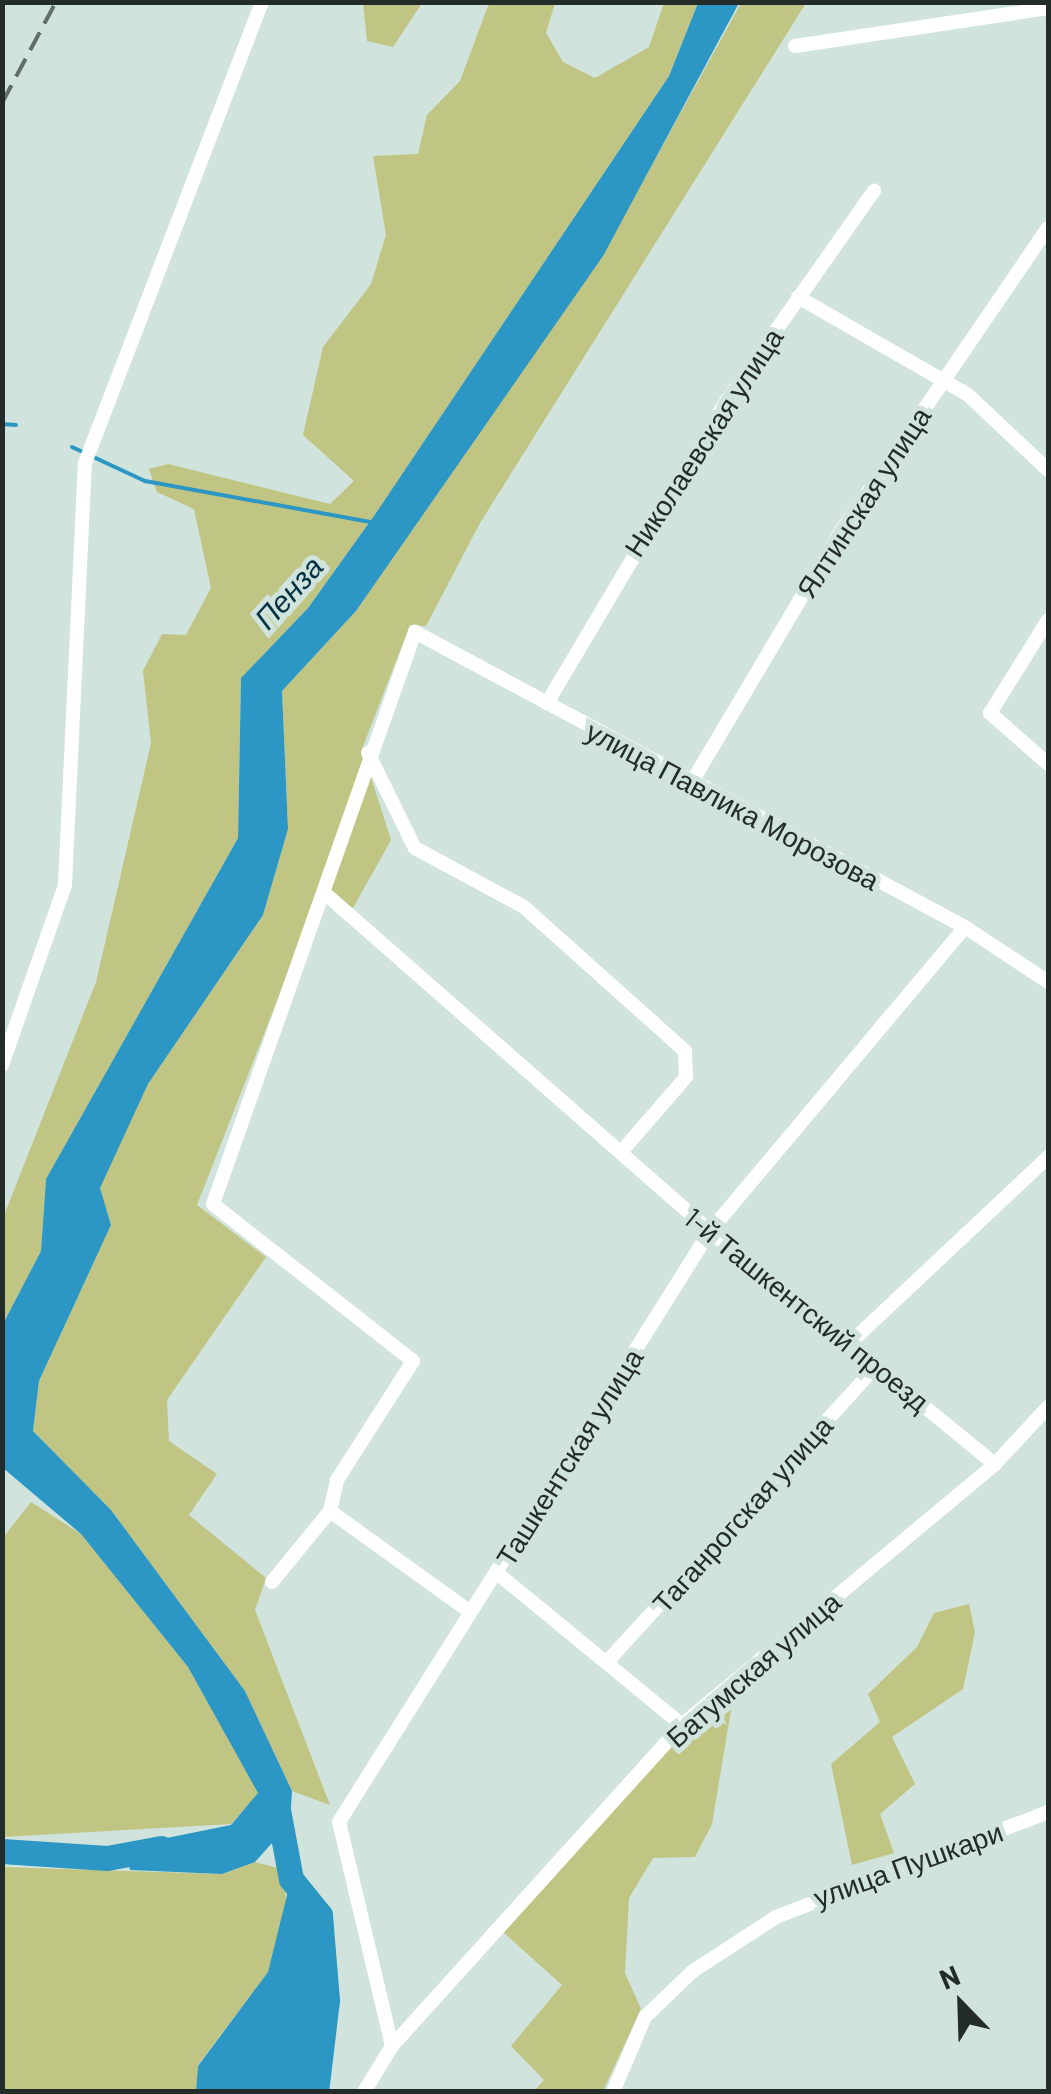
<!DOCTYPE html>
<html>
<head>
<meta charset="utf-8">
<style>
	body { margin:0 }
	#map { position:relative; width:1051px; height:2094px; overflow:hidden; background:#d0e3dc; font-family:Barlow,sans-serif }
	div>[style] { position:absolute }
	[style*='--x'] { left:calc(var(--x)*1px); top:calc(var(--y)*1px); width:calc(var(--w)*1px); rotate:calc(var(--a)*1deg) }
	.green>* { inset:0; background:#c1c583 }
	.water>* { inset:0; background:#2c97c4 }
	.stream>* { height:4px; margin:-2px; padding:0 2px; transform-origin:2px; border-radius:2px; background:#2c97c4 }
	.river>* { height:25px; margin:-12.5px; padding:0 12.5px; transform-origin:12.5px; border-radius:12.5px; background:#2c97c4 }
	.street>* { height:14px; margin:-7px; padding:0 7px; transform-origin:7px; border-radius:7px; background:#fff }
	.rail>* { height:4px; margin-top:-2px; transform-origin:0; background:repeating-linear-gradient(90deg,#626e6a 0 20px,transparent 0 30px) }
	span { translate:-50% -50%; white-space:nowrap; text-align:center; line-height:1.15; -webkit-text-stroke:10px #d0e3dc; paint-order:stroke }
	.street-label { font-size:28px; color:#242c29 }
	.water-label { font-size:30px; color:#033245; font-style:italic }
	.frame { position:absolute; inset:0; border:5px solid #242c29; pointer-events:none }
	.north { position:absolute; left:911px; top:1954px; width:100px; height:100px; -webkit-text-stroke:8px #d0e3dc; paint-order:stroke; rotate:337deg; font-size:28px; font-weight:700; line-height:40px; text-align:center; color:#242c29 }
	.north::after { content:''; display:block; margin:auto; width:35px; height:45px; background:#242c29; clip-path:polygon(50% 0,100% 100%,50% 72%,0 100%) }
</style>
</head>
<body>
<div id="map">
	<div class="green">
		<i style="clip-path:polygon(363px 3px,363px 2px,422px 3px,393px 47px,367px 41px)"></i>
		<i style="clip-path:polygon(489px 3px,555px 3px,546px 33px,563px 62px,595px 78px,649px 47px,664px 3px,698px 3px,669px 76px,376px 513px,308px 608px,241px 678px,238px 838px,46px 1179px,41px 1251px,3px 1324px,3px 1218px,96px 982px,151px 743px,143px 671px,162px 634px,186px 635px,211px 588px,194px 509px,157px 492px,149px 469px,168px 464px,330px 504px,354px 481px,303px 435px,323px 347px,371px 284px,386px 235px,373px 156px,418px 154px,427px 115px,460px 81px)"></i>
		<i style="clip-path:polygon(741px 3px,806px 3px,480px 523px,426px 626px,410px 625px,362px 749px,391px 840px,353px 908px,320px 891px,197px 1205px,266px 1257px,167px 1400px,169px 1441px,217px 1474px,189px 1515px,266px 1578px,255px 1610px,330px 1805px,292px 1791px,245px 1691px,111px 1510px,33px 1431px,39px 1381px,111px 1225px,99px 1188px,148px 1084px,263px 915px,288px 829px,282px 691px,356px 611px,602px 256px)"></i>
		<i style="clip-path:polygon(31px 1502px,81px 1534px,188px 1667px,259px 1793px,231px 1824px,3px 1837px,5px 1535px)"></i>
		<i style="clip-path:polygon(969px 1604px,975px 1632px,963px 1689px,892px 1737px,915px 1784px,880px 1814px,894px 1853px,852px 1865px,831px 1764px,880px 1722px,868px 1694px,917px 1647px,934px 1613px)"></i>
		<i style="clip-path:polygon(734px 1692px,712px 1824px,695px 1857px,653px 1858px,629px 1898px,625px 1973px,641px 2009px,603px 2091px,534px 2091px,544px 2080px,511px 2046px,562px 1985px,502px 1931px,685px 1730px)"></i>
		<i style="clip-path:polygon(255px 1862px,285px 1870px,286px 1909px,268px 1972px,198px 2065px,196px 2091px,3px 2091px,2px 1867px,222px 1874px)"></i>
	</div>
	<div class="water">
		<i style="clip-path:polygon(698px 3px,739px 3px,603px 256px,356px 611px,282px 691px,288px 829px,263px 915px,148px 1084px,100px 1188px,111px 1225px,39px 1381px,33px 1431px,111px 1510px,245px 1691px,292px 1791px,290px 1823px,255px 1862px,222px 1874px,130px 1870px,127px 1846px,231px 1825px,258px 1793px,188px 1667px,81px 1534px,3px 1468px,3px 1324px,41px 1251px,46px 1179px,238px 838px,241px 678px,308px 608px,376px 513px,669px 76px)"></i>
		<i style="clip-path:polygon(291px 1879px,320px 1915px,327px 2000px,316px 2091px,196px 2091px,198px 2066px,268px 1972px)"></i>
	</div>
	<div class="stream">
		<i style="--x:2;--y:424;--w:14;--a:4"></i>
		<i style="--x:72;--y:447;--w:81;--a:25"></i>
		<i style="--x:145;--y:481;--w:229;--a:10.3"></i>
	</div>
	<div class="river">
		<i style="--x:276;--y:1799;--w:81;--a:79.4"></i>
		<i style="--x:291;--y:1879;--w:46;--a:51.1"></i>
		<i style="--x:320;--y:1915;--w:85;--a:85.3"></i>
		<i style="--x:327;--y:2000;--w:93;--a:96.8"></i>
		<i style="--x:2;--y:1851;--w:105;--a:3.8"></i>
		<i style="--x:107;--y:1858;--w:55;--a:-10.5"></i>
	</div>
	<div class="street">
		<i style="--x:795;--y:46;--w:256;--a:-8.5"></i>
		<i style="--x:798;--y:297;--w:195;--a:29.9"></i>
		<i style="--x:967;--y:394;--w:111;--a:43.2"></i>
		<i style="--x:1048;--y:620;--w:110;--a:121.9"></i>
		<i style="--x:990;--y:713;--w:77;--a:41.3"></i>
		<i style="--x:547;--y:703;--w:352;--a:-59.3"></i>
		<i style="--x:727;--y:400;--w:256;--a:-54.9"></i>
		<i style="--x:368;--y:753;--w:106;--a:63.7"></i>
		<i style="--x:415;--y:848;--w:124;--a:28.4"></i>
		<i style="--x:524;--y:907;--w:216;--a:41.8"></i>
		<i style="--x:685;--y:1051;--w:26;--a:88"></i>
		<i style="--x:686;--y:1077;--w:99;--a:130.9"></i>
		<i style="--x:690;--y:785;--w:288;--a:-59.3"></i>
		<i style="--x:837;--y:537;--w:374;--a:-55.7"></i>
		<i style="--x:328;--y:896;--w:508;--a:41.25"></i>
		<i style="--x:710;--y:1231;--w:368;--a:39.3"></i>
		<i style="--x:2;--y:1065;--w:191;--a:-70.7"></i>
		<i style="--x:65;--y:885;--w:422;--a:-87.3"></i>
		<i style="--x:85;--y:463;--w:494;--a:-69"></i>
		<i style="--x:850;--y:1343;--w:272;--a:-43.2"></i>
		<i style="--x:497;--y:1573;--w:239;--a:39.4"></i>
		<i style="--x:272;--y:1582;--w:92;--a:-50.8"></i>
		<i style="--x:469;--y:1611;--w:171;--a:-144.3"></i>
		<i style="--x:330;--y:1511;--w:32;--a:-77"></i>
		<i style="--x:337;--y:1480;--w:141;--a:-57.4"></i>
		<i style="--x:413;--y:1361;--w:254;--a:-141.9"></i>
		<i style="--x:213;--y:1204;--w:607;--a:-70.55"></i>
		<i style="--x:415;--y:632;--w:624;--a:28.21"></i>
		<i style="--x:965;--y:927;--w:100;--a:33.5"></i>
		<i style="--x:607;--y:1662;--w:400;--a:-47.7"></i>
		<i style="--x:392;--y:2046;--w:230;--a:-103.3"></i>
		<i style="--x:339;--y:1822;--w:698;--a:-57.88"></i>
		<i style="--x:710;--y:1231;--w:397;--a:-50"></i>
		<i style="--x:364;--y:2092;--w:54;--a:-58.7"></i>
		<i style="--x:392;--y:2046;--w:433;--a:-47.9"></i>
		<i style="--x:682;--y:1725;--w:408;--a:-39.8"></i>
		<i style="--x:995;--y:1464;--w:78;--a:-47.1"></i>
		<i style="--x:613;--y:2092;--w:82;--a:-66.9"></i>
		<i style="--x:645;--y:2017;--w:66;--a:-43.8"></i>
		<i style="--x:693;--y:1971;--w:99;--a:-33"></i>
		<i style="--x:776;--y:1917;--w:292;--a:-21.1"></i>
	</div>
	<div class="rail">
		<i style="--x:2;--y:103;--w:115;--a:-61.9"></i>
	</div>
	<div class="street-label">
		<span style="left:703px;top:442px;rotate:-57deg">Николаевская улица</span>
		<span style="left:863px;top:502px;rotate:-57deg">Ялтинская улица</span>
		<span style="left:733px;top:805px;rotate:28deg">улица Павлика Морозова</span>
		<span style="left:807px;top:1309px;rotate:39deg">1-й Ташкентский проезд</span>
		<span style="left:569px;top:1457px;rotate:-58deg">Ташкентская улица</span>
		<span style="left:742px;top:1514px;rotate:-48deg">Таганрогская улица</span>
		<span style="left:753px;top:1669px;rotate:-41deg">Батумская улица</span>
		<span style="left:908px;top:1864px;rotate:-20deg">улица Пушкари</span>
	</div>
	<div class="water-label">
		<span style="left:288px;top:592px;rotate:-48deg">Пенза</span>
	</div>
	<div class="frame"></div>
	<div class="north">N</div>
</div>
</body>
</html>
